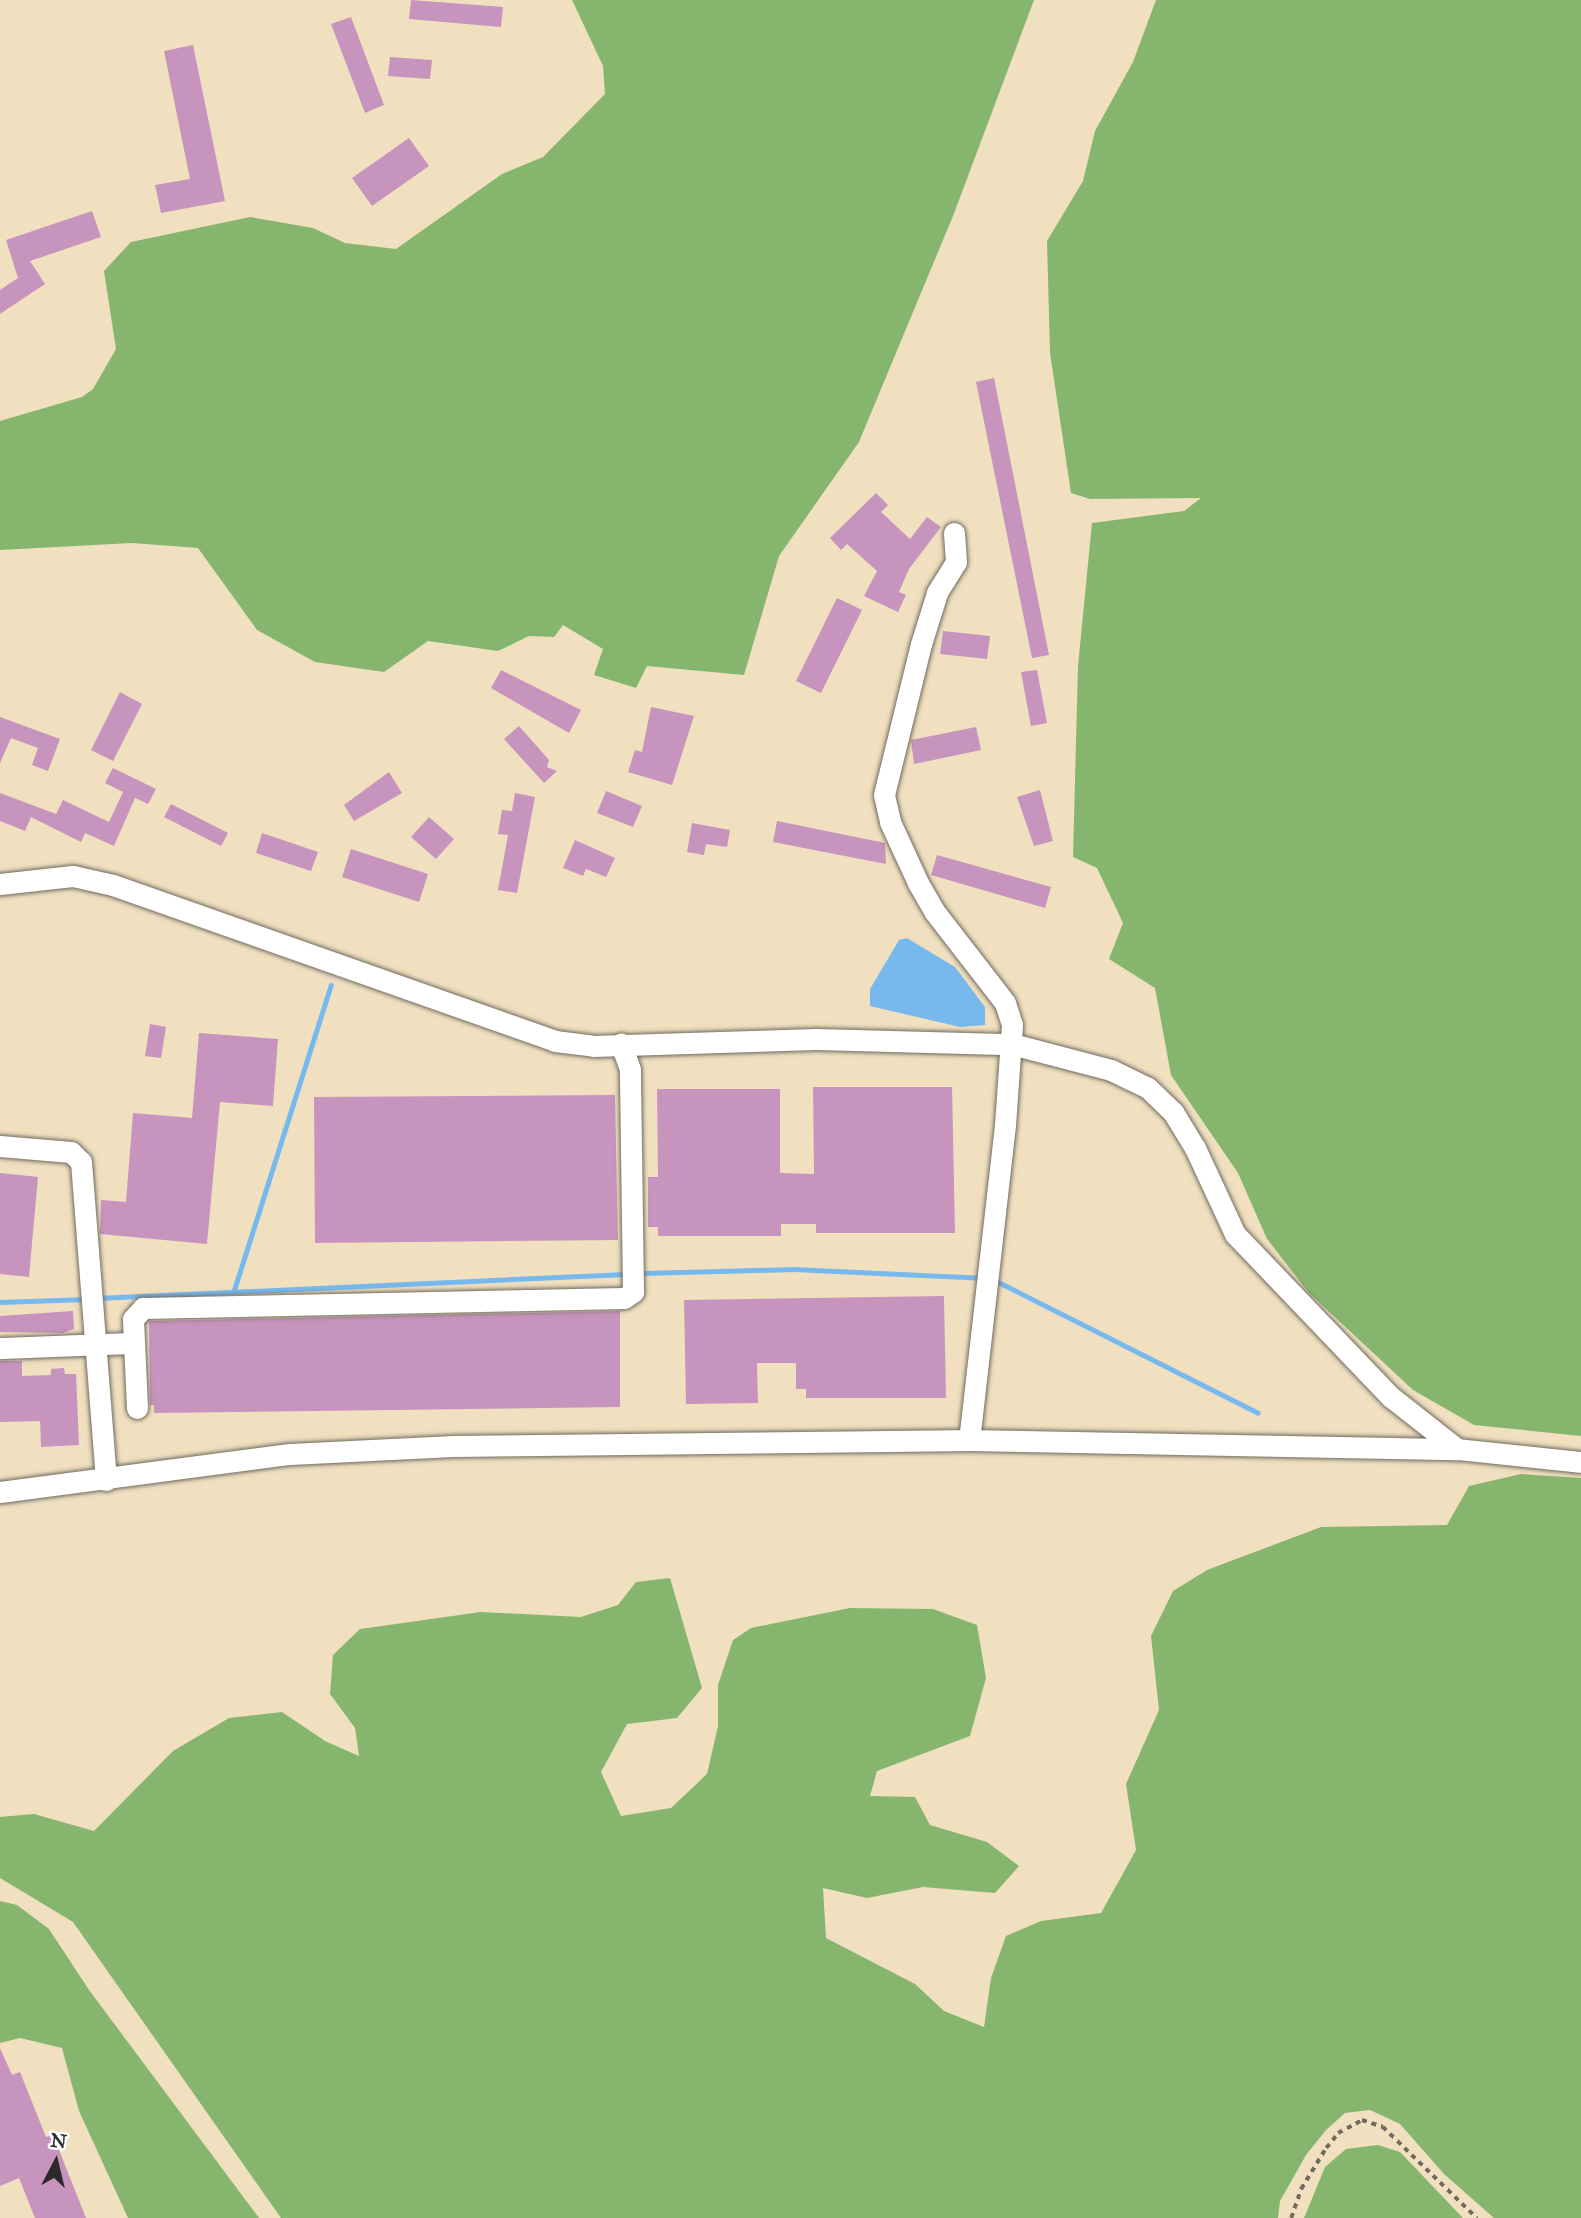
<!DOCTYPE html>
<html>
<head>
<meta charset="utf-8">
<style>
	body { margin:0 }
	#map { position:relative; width:1581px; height:2218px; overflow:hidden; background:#f0e0c0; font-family:"IM FELL Great Primer",serif }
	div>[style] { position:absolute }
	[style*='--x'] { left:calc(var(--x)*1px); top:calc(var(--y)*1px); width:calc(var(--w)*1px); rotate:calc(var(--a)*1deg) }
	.forest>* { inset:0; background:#86b66e }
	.water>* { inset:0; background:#78b9ed }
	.stream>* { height:5px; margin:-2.5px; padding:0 2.5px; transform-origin:2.5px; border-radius:2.5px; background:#78b9ed }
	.building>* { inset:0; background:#c694bc }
	.path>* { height:3.5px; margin-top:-1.75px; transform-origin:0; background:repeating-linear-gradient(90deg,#706a5f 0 5px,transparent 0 10px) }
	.roads { filter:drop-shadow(0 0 2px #706a5f) drop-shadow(0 0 2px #706a5f) }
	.minor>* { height:21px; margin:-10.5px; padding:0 10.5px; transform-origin:10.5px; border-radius:10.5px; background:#fff }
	span { translate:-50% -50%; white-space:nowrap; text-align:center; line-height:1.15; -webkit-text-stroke:6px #fff; paint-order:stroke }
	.north { position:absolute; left:21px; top:2127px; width:70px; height:70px; -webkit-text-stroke:5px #fff; paint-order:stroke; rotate:7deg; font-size:19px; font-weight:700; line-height:28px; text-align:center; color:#2b2b2b }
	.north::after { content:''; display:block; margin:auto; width:24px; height:32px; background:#2b2b2b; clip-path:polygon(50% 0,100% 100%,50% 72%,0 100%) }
</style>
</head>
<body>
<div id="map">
	<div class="forest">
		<i style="clip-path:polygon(572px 0,1034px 0,953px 216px,859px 442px,779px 556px,744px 675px,647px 666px,636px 688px,594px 675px,603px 649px,563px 625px,554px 637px,529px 636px,498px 651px,428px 641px,384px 672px,315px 662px,257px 630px,198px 548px,132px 543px,0 550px,0 421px,82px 397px,93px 389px,116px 349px,104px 271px,131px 242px,250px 217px,313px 228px,345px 243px,396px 249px,502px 174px,543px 157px,605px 94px,603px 66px)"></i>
		<i style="clip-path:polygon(1156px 0,1581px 0,1581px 1436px,1474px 1425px,1413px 1390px,1309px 1293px,1267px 1239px,1238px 1173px,1171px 1075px,1155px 988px,1109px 959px,1123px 923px,1097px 868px,1073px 857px,1078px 666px,1092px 523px,1184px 511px,1201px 498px,1090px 499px,1071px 493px,1050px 353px,1047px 241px,1083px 181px,1095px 131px,1133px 62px)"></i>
		<i style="clip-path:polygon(1521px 1474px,1581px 1478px,1581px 2218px,1494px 2218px,1444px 2174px,1400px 2124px,1370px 2110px,1345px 2113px,1326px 2130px,1306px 2155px,1280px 2201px,1278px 2218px,281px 2218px,73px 1922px,0 1878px,0 1817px,34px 1814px,94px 1831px,173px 1751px,229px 1718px,282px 1712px,325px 1741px,359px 1756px,355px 1728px,330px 1694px,333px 1655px,360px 1629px,481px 1612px,581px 1617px,618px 1605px,636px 1582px,670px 1578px,702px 1688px,677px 1718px,627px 1724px,601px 1772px,621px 1816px,671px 1808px,707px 1774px,718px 1726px,718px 1685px,733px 1640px,751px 1628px,850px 1608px,933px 1609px,977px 1625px,986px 1678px,970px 1736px,877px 1771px,870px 1796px,915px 1797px,930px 1825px,987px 1842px,1019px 1866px,995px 1893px,923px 1887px,867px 1898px,823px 1888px,826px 1938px,915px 1984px,944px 2011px,984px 2027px,991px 1978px,1006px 1936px,1041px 1921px,1101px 1913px,1136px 1850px,1126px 1784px,1159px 1710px,1151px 1636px,1173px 1591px,1207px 1570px,1321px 1527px,1447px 1525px,1469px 1486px)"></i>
		<i style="clip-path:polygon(0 1901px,17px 1905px,49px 1929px,89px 1990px,259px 2218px,128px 2218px,79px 2111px,62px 2048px,20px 2038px,0 2043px)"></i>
		<i style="clip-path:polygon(1378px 2145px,1400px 2152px,1463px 2218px,1304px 2218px,1325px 2167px,1346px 2149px)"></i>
	</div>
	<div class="water">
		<i style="clip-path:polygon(907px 938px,955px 967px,985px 1007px,985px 1025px,960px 1027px,870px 1006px,870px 989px,899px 940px)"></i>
	</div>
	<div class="stream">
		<i style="--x:644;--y:1273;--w:149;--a:-1.5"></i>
		<i style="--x:793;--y:1269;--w:188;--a:2.7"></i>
		<i style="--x:996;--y:1281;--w:293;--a:26.7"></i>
		<i style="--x:234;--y:1290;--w:320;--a:-72.4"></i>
		<i style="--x:97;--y:1298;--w:529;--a:-2.6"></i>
		<i style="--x:0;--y:1302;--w:87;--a:-2"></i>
	</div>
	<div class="building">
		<i style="clip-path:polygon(411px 0,503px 7px,501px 27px,409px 19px)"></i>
		<i style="clip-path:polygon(351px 17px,384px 105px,365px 113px,331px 24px)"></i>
		<i style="clip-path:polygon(193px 45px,225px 201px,161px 213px,155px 185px,190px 179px,164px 51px)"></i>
		<i style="clip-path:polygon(390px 57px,432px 60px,430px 79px,388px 76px)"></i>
		<i style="clip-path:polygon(409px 138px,429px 166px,372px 206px,352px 178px)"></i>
		<i style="clip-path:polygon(92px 211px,101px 237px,30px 261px,45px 284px,0 314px,0 290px,18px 278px,6px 240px)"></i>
		<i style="clip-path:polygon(994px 378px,1049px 655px,1032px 658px,976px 382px)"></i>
		<i style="clip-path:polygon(876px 493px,888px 505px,881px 512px,910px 539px,927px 517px,941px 527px,909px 569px,899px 592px,906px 595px,898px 612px,864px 596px,877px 571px,847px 544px,841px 550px,830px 538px)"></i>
		<i style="clip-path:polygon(837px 598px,862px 610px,821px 693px,796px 681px)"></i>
		<i style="clip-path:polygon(943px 631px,990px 636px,987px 659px,940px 654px)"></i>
		<i style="clip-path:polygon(501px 670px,581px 710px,569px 733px,491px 688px)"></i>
		<i style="clip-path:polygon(1037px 670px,1047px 723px,1031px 726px,1021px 672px)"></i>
		<i style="clip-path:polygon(120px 692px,142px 704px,113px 761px,91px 750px)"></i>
		<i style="clip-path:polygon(651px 707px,694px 716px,672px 785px,628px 772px,635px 750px,642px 752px)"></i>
		<i style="clip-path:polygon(0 717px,60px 739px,48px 771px,32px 765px,38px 748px,11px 738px,0 763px)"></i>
		<i style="clip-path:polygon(519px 726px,549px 760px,547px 767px,557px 771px,544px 783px,504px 739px)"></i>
		<i style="clip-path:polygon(976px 727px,981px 750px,914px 764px,911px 740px)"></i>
		<i style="clip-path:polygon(113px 768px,156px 789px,148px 804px,135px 798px,114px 846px,85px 833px,81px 842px,31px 817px,25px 831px,0 821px,0 793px,56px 814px,63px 800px,109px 822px,123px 792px,105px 783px)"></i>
		<i style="clip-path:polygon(389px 772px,402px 793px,354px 821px,344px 805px)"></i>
		<i style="clip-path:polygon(1040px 790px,1053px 841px,1034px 846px,1017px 797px)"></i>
		<i style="clip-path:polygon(606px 791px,642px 806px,633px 827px,597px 813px)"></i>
		<i style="clip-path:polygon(515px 793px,535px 797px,517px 893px,498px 890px,508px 835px,498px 834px,502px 810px,512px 811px)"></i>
		<i style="clip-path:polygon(171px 804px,228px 833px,221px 846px,164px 817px)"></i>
		<i style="clip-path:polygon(429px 817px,454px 839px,436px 859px,411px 837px)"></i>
		<i style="clip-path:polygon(777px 821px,885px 843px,886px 864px,773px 842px)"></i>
		<i style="clip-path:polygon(692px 823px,730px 830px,727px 847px,706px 844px,704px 855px,687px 852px)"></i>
		<i style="clip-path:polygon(262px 833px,318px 852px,311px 871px,256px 853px)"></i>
		<i style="clip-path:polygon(575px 840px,615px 858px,606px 877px,586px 869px,583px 876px,563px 868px)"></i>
		<i style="clip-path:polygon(351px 849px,428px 874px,419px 902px,342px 877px)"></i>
		<i style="clip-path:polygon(937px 855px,1051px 887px,1045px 908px,931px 875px)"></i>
		<i style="clip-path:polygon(150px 1024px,166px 1027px,161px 1058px,145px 1056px)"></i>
		<i style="clip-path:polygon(199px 1033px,278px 1039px,273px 1106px,220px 1102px,207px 1244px,100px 1234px,101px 1200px,126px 1202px,133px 1113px,192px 1118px)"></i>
		<i style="clip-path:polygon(813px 1087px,952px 1087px,955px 1233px,816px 1233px,816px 1224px,781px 1224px,781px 1236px,658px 1236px,658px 1227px,648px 1227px,648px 1177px,658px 1177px,657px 1089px,780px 1089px,780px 1173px,814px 1174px)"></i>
		<i style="clip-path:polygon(615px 1095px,618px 1240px,315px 1243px,314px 1097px)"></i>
		<i style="clip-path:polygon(0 1173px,38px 1177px,29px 1277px,0 1274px)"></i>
		<i style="clip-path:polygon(944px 1296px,946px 1398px,806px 1398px,806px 1389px,796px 1389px,796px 1363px,757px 1363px,758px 1403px,686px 1404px,684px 1300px)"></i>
		<i style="clip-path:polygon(73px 1311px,74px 1329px,63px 1333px,0 1332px,0 1316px)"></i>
		<i style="clip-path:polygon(620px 1311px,620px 1407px,154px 1413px,154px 1405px,150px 1405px,149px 1321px)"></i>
		<i style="clip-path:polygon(0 1361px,22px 1361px,22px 1376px,51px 1375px,51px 1369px,64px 1368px,65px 1374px,76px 1374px,79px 1445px,41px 1447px,40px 1421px,0 1422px)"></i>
		<i style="clip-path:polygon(0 2048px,12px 2075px,20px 2072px,46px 2137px,53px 2135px,86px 2218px,35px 2218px,19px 2178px,0 2186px)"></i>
	</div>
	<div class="path">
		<i style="--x:1291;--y:2218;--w:31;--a:-71"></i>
		<i style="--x:1301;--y:2189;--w:48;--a:-58.6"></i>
		<i style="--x:1326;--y:2148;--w:19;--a:-51"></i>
		<i style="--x:1338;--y:2133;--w:27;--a:-28"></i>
		<i style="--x:1362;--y:2120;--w:22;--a:18"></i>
		<i style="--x:1383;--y:2127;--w:131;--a:44.1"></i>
	</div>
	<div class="roads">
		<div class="minor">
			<i style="--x:954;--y:533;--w:29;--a:86"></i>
			<i style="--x:956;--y:562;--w:36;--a:122"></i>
			<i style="--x:937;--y:593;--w:53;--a:107.4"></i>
			<i style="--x:921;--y:644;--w:155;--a:103.8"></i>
			<i style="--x:884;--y:795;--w:28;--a:77"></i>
			<i style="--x:890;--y:822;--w:67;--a:65.3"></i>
			<i style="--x:918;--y:883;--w:32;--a:60"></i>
			<i style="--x:934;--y:911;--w:116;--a:52.3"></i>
			<i style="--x:1005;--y:1003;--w:23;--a:72"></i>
			<i style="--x:1012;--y:1025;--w:100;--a:94"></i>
			<i style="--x:1005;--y:1125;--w:317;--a:96.5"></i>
			<i style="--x:0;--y:884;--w:73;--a:-6.3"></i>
			<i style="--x:73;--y:876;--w:41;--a:12.7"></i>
			<i style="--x:113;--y:885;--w:469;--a:19.4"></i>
			<i style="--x:555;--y:1041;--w:38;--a:7"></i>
			<i style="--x:593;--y:1046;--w:223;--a:-1.8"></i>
			<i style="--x:816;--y:1039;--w:196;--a:1.5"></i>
			<i style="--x:1012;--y:1044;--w:102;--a:14.7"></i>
			<i style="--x:1111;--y:1070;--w:41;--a:25.9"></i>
			<i style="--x:1148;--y:1088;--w:35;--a:44"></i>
			<i style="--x:1173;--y:1112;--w:42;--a:58.6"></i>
			<i style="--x:1195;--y:1148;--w:95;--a:65.1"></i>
			<i style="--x:1235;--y:1234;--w:226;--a:46.3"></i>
			<i style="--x:1391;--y:1397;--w:84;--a:38.2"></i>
			<i style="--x:0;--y:1146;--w:71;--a:4.8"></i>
			<i style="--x:71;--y:1152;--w:14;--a:45"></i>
			<i style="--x:81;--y:1162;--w:319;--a:85.5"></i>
			<i style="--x:0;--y:1348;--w:133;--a:-2.2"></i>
			<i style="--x:137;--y:1408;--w:89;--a:-92.6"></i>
			<i style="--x:133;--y:1319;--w:15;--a:-48"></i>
			<i style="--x:143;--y:1308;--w:481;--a:-1.2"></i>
			<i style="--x:624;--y:1298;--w:11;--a:-34"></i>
			<i style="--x:633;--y:1292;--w:223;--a:-90.8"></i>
			<i style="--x:630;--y:1069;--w:27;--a:-110"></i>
			<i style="--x:0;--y:1492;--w:292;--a:-7.5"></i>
			<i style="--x:290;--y:1454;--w:163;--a:-2.8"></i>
			<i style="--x:453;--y:1446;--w:516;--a:-0.67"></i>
			<i style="--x:969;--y:1440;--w:488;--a:1.1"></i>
			<i style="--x:1457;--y:1449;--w:125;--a:6"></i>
		</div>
	</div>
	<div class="north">N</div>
</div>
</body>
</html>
